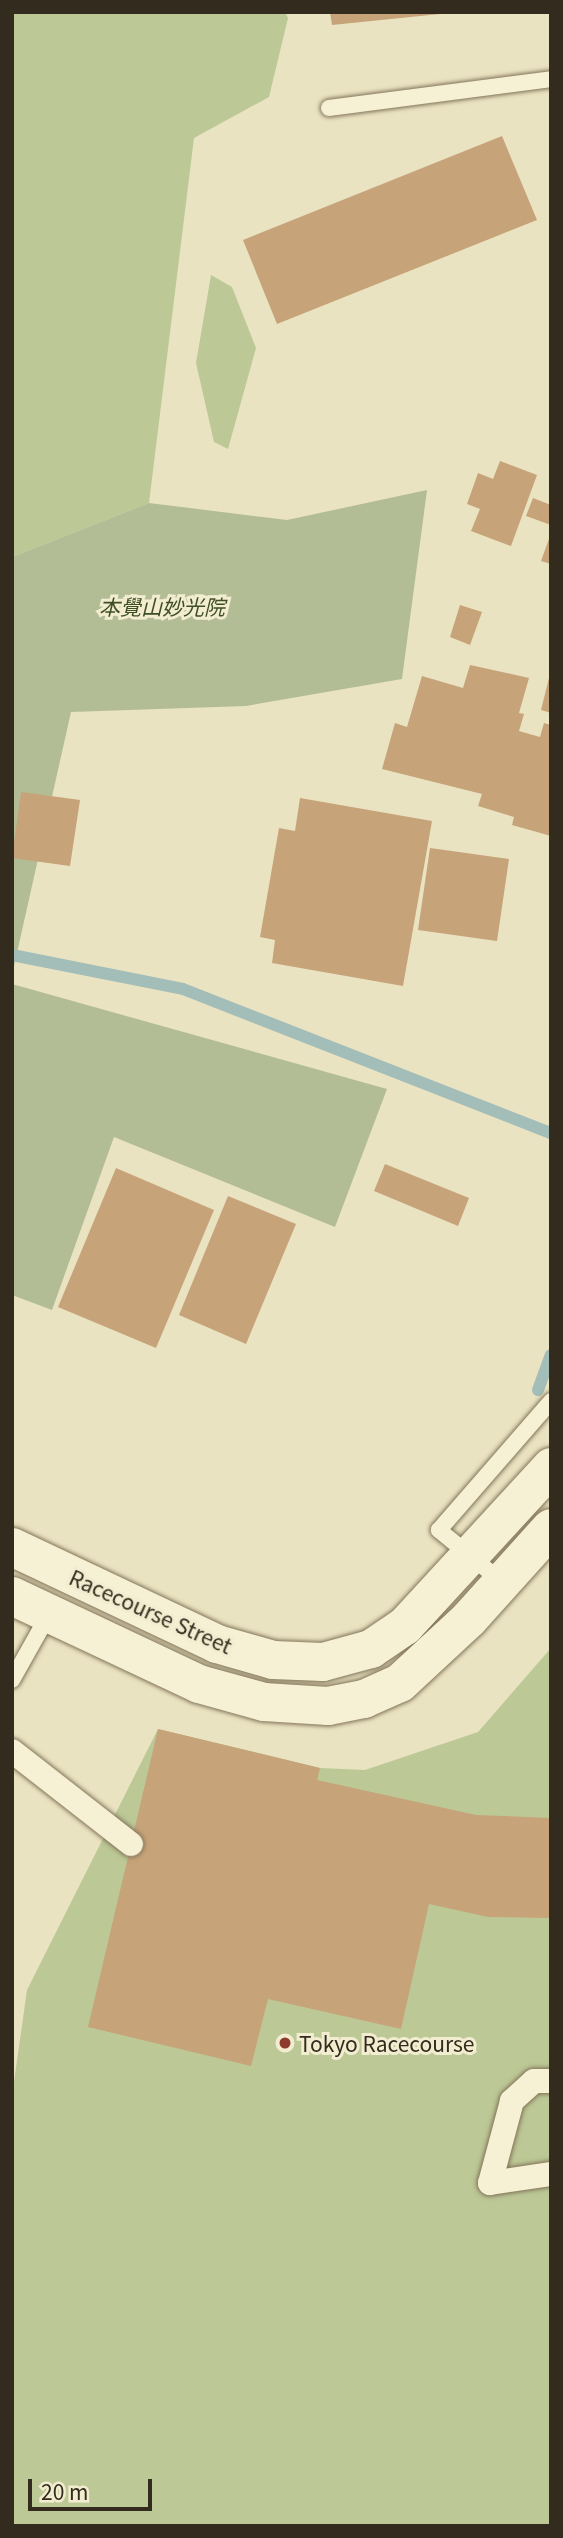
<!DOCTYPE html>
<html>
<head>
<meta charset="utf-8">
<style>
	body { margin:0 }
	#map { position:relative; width:563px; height:2538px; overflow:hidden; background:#eae3c1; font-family:Georgia,"Noto Sans JP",serif }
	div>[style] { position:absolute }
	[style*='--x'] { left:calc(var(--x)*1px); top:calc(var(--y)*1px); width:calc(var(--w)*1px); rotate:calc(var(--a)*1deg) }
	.green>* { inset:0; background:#bcc896 }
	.cemetery>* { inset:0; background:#b3bd95 }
	.stream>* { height:12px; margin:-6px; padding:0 6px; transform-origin:6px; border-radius:6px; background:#a3bdb9 }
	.building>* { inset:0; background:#c6a379 }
	.roads { filter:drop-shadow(0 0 2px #83755a) drop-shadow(0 0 2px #83755a) }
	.service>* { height:16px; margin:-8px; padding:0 8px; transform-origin:8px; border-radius:8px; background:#f6f0d4 }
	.pedestrian>* { height:24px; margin:-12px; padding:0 12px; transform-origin:12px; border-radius:12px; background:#f6f0d4 }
	.tertiary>* { height:38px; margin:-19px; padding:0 19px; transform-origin:19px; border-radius:19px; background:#f6f0d4 }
	.dots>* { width:19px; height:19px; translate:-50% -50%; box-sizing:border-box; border:4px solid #f2edd0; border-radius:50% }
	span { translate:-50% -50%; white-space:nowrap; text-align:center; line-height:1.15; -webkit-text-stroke:6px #f2edd0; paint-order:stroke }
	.park-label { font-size:21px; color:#3f4e25; font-style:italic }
	.street-label { font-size:21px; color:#332b1d }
	.poi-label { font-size:21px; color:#332b1d }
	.left { translate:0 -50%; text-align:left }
	.frame { position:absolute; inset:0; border:14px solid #332b1d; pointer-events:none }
	.scale { position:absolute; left:28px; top:2479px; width:124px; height:32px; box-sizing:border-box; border:4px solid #332b1d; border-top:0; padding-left:9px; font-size:21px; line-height:24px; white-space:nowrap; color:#332b1d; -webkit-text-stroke:5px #f2edd0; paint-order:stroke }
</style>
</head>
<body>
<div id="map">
	<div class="green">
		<i style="clip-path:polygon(12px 12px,285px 12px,288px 18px,269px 97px,194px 138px,149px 503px,12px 557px)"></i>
		<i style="clip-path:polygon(211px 275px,232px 287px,256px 348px,228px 449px,214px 442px,196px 363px)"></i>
		<i style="clip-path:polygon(551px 1648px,551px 2526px,12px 2526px,12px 2096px,27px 1990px,158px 1729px,320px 1768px,365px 1770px,478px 1732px)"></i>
	</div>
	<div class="cemetery">
		<i style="clip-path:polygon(427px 490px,402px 679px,246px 706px,71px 712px,12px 975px,12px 557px,149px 503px,287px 520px)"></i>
		<i style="clip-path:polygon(12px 984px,387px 1089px,335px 1227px,114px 1137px,52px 1310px,12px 1295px)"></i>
	</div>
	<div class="stream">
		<i style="--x:12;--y:955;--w:174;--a:11.2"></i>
		<i style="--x:183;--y:989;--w:395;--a:21.4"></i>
		<i style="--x:538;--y:1390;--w:37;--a:-70"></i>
	</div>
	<div class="building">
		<i style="clip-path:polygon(330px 12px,440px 12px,440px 14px,332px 25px)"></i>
		<i style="clip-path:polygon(502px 136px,537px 220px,277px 324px,243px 240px)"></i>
		<i style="clip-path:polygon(500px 461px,537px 475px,511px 546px,471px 531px,480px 509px,467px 504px,478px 473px,493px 479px)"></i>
		<i style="clip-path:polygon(533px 498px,551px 505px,551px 525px,526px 516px)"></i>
		<i style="clip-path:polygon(550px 536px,551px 536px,551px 564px,541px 561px)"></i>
		<i style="clip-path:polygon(460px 605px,482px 612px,470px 645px,450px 637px)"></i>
		<i style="clip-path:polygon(470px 665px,529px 678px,519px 713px,524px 714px,519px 731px,540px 737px,544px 723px,551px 725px,551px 836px,512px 825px,514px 817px,478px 806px,482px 794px,382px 769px,395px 723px,407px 727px,422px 676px,463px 688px)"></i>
		<i style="clip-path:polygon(550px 674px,551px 674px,551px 713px,541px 710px)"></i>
		<i style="clip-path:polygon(21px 792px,80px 800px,70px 866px,12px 858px)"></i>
		<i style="clip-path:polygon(300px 798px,432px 821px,403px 986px,272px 963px,275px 940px,260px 937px,279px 828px,295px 831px)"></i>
		<i style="clip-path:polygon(430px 848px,509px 859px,497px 941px,418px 930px)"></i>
		<i style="clip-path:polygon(385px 1164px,469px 1198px,458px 1226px,374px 1191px)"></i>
		<i style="clip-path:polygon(116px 1168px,214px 1210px,156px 1348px,58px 1307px)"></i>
		<i style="clip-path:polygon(228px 1196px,296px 1224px,246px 1344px,179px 1315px)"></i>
		<i style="clip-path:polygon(158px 1729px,320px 1768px,317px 1780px,476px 1815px,551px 1818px,551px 1918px,488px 1917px,429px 1904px,401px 2029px,268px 1999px,251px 2066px,88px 2027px)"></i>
	</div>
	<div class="roads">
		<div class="service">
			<i style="--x:329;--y:108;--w:224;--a:-7.4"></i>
			<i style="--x:502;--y:1582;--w:82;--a:-140.5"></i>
			<i style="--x:439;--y:1530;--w:171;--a:-49"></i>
			<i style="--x:12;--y:1680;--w:76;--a:-60.7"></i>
		</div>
		<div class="pedestrian">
			<i style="--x:12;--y:1751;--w:151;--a:38"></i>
			<i style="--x:551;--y:2081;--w:17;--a:180"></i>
			<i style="--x:534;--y:2081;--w:30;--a:138"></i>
			<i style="--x:512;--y:2101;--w:85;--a:105"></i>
			<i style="--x:490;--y:2183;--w:62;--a:-8.4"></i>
		</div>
		<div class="tertiary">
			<i style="--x:12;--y:1547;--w:227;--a:25.3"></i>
			<i style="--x:217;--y:1644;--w:58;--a:15.9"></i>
			<i style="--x:273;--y:1660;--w:50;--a:2.3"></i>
			<i style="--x:323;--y:1662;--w:50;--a:-15.2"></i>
			<i style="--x:371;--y:1649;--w:41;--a:-34.1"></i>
			<i style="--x:405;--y:1626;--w:216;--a:-47.4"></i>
			<i style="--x:12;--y:1596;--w:207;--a:25.2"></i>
			<i style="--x:199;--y:1684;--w:67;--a:15.5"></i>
			<i style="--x:264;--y:1702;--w:64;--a:3.6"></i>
			<i style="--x:328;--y:1706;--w:37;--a:-11"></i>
			<i style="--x:364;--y:1699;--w:39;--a:-24"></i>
			<i style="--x:400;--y:1683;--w:94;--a:-42.8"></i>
			<i style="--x:469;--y:1619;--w:122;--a:-48"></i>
		</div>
	</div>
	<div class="dots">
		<i style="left:285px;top:2043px;background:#8e392e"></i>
	</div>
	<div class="park-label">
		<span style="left:162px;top:606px">本覺山妙光院</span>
	</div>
	<div class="street-label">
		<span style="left:151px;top:1611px;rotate:24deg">Racecourse Street</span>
	</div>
	<div class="poi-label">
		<span class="left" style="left:299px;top:2043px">Tokyo Racecourse</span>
	</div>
	<div class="frame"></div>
	<div class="scale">20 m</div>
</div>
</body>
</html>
